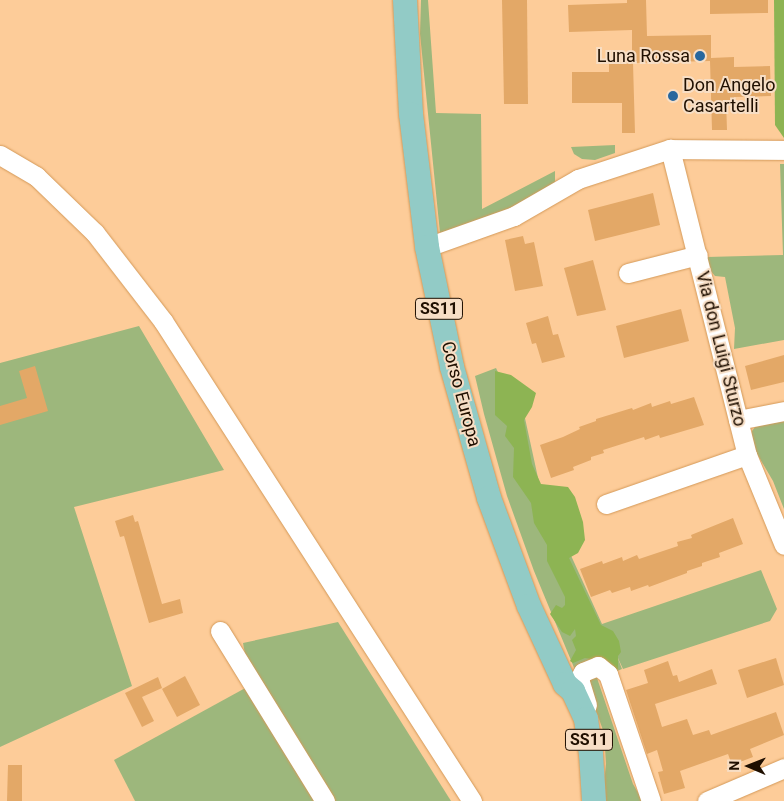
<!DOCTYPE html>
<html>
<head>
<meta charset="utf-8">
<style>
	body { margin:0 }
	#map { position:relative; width:784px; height:801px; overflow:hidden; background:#fdcc99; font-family:Roboto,sans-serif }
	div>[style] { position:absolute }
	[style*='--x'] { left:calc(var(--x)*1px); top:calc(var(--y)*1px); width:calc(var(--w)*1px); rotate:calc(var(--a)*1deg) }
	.green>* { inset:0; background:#9db77c }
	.forest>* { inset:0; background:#8db453 }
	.building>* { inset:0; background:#e3a867 }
	.roads { filter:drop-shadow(0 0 1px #d49958) drop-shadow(0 0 1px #d49958) }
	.minor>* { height:19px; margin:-9.5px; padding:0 9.5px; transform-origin:9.5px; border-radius:9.5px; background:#fff }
	.major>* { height:24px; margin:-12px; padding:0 12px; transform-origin:12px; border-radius:12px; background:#92cbc6 }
	.dots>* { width:14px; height:14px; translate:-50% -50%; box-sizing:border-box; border:2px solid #f7dec5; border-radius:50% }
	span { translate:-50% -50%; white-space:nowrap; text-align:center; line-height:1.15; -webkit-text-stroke:4px #f7dec5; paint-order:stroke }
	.shield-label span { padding:1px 4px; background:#f7dec5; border:1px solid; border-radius:4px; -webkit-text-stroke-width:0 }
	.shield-label { font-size:16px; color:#1f0f00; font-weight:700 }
	.poi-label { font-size:18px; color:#1f0f00 }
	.right { translate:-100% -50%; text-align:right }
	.left { translate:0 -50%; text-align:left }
	.street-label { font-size:18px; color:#1f0f00 }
	.north { position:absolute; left:724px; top:741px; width:50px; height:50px; -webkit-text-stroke:4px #f7dec5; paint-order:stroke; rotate:271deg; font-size:14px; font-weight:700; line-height:20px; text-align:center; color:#1f0f00 }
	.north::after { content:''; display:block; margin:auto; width:18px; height:22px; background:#1f0f00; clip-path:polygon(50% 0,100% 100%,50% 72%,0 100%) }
</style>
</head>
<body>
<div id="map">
	<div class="green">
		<i style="clip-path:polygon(421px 0,428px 0,436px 113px,481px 114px,482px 209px,555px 171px,555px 186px,518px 208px,440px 233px,420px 34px)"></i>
		<i style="clip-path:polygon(615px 145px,615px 153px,595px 160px,582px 159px,574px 154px,571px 147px)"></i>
		<i style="clip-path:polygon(780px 164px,784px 164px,784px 340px,734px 349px,735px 328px,725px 277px,715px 276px,709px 269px,707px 257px,783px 255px)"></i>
		<i style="clip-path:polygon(139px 326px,224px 470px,74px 507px,132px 686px,0 747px,0 363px)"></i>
		<i style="clip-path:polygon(496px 368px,505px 387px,518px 386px,540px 487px,602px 624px,761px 570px,777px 609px,770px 621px,623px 669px,617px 656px,622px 669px,612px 673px,575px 670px,534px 571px,507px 496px,484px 414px,475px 376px)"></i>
		<i style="clip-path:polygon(784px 420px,784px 509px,773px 481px,753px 447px,751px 438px,752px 431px,755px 427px)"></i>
		<i style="clip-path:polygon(338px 622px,451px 801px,331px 801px,246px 660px,243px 643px)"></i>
		<i style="clip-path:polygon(596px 675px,633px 784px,643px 801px,602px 801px,606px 764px,604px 733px,586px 683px,586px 679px)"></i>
		<i style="clip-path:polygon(249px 686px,315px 801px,135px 801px,114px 760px)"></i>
	</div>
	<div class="forest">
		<i style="clip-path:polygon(774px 0,784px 0,784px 138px,775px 125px)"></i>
		<i style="clip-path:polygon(495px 371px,511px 375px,536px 393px,532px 407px,524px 420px,532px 464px,541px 484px,568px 487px,575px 497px,583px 522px,585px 540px,578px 553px,569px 558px,601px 625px,613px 631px,619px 641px,621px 652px,618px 656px,618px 669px,614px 672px,591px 659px,585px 658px,573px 663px,570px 661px,576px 650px,572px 640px,576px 636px,575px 629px,570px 636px,562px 632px,550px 614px,556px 605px,562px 608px,565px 605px,565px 597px,547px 561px,547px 545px,534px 523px,531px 503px,513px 477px,514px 448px,505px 436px,507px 426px,495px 415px)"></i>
	</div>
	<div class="building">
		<i style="clip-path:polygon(502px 0,527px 0,528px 104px,504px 104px)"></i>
		<i style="clip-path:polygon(627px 0,646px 0,647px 36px,711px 35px,711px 58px,734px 57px,734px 67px,770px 66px,771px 96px,734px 97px,734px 100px,726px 100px,727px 130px,712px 130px,710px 61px,633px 63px,635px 133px,622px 133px,622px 103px,572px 103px,572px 72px,609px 72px,609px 62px,612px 60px,632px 59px,632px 30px,569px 32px,568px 5px,627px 3px)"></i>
		<i style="clip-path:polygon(710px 0,768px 0,768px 13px,710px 14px)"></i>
		<i style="clip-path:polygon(653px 193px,660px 225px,595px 241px,588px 210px)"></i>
		<i style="clip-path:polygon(523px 236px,525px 244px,534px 242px,543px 286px,515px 291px,505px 240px)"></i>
		<i style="clip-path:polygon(593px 260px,606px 310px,577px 316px,564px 268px)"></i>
		<i style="clip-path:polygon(681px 309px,689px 341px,624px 358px,616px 326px)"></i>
		<i style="clip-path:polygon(548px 316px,553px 335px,558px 334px,565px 357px,542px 363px,536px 343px,532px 344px,526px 323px)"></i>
		<i style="clip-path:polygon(784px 355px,784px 382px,751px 390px,745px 366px)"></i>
		<i style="clip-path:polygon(35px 366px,48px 411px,0 425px,0 406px,27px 398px,19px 371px)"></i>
		<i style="clip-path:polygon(694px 397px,704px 425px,660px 438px,659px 435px,645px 440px,644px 437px,603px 450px,604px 453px,591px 457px,591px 460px,573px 467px,574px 470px,551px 478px,540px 445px,563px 437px,580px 429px,579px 427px,596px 421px,596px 419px,632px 408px,633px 410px,651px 403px,652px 407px,670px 401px,671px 404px)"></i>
		<i style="clip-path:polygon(133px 515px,135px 522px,138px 521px,162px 604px,180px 599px,183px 613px,149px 623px,124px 536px,120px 537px,115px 521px)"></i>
		<i style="clip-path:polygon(733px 518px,743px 544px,719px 553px,720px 557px,702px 563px,702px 566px,687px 571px,687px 573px,649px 587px,648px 585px,631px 591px,630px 587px,612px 593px,610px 590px,591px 597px,580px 569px,602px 561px,603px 564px,622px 557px,623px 561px,637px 555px,639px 559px,678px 546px,677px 542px,692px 538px,691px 535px)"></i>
		<i style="clip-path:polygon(776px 658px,784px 685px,747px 698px,738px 670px)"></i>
		<i style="clip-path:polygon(668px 661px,673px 676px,677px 675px,679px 682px,712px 669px,717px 684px,655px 704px,662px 727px,687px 719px,693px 735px,709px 730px,711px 735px,776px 712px,784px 735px,750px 749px,753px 757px,732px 765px,728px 754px,680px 771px,685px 788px,664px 794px,658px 772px,663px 771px,657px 750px,647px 754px,626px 690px,648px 683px,644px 670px)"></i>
		<i style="clip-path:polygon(185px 676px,200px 705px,177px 717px,162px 689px)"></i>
		<i style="clip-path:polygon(158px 677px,162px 688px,142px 697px,154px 721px,142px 727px,125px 693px)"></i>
		<i style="clip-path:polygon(8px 765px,22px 765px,22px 801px,7px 801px)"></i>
	</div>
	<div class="roads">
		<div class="minor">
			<i style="--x:670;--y:149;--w:316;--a:75.9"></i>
			<i style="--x:747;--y:455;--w:97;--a:67.7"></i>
			<i style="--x:0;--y:155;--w:42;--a:30.3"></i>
			<i style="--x:36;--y:176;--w:82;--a:44"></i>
			<i style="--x:95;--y:233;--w:111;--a:52.3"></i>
			<i style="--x:163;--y:321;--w:571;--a:57.23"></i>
			<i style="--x:427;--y:247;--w:92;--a:-19.6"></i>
			<i style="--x:514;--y:216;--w:74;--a:-30"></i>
			<i style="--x:578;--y:179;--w:97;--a:-18.1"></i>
			<i style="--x:670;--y:149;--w:114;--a:0.5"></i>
			<i style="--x:628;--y:273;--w:72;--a:-14.4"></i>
			<i style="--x:738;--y:420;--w:47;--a:-11.1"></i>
			<i style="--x:606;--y:504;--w:149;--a:-19.2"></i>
			<i style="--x:220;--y:631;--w:200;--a:58.3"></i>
			<i style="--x:587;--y:705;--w:27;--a:-107"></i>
			<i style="--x:579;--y:679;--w:8;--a:-60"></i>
			<i style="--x:583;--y:672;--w:16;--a:-22"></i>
			<i style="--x:598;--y:666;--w:13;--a:39"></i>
			<i style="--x:608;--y:674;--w:134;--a:71.3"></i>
			<i style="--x:707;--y:801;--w:84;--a:-23.2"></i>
		</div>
		<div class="major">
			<i style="--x:405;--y:0;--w:114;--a:87"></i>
			<i style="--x:411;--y:114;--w:134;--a:83.1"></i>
			<i style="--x:427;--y:247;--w:123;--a:78.2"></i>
			<i style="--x:452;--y:367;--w:136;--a:74.2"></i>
			<i style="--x:489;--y:498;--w:115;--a:69.7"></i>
			<i style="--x:529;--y:606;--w:86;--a:65.2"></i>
			<i style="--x:565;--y:684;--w:11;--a:41"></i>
			<i style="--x:573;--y:691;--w:31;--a:65"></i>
			<i style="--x:586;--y:719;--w:35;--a:82"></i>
			<i style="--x:591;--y:754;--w:47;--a:86.3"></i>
		</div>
	</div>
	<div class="dots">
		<i style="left:700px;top:56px;background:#27679e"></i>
		<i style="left:673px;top:96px;background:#27679e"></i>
	</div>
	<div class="shield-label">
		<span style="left:439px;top:309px">SS11</span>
		<span style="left:589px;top:740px">SS11</span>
	</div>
	<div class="poi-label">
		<span class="right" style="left:690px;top:56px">Luna Rossa</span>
		<span class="left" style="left:683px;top:96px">Don Angelo<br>Casartelli</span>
	</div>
	<div class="street-label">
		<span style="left:721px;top:349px;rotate:76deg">Via don Luigi Sturzo</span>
		<span style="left:461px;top:394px;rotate:75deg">Corso Europa</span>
	</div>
	<div class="north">N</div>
</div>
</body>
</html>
